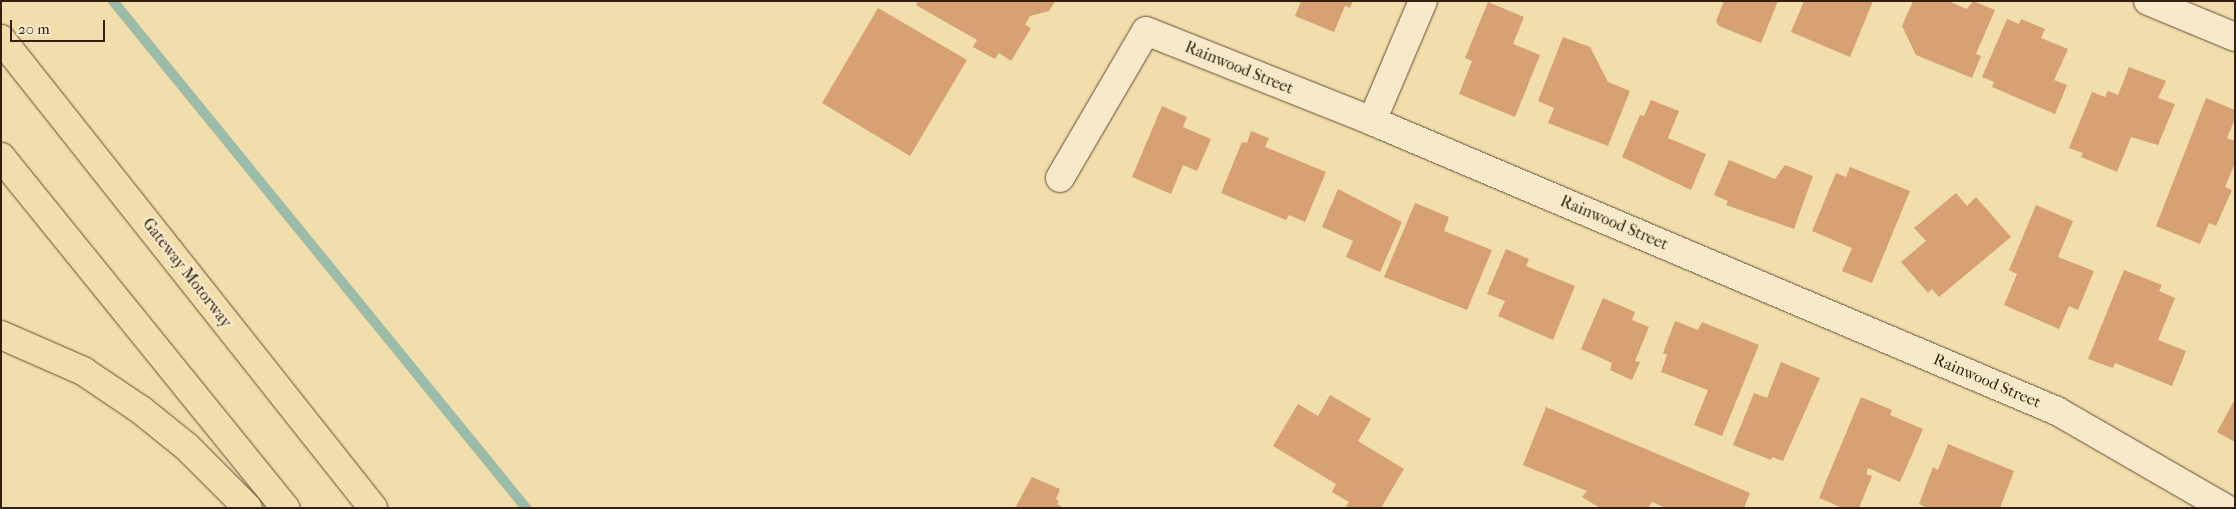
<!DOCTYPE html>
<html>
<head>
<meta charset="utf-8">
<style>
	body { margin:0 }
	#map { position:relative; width:2236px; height:509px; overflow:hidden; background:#f2ddac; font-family:"IM FELL French Canon",serif }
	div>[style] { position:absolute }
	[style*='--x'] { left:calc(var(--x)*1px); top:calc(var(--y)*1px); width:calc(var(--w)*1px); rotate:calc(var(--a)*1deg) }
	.stream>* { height:10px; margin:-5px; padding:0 5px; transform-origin:5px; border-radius:5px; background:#9bbca9 }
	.building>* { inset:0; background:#d7a173 }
	.roads { filter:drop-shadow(0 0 1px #634f39) drop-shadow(0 0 1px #634f39) }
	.street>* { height:28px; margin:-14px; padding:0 14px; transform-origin:14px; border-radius:14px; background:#f7e9c9 }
	.highway>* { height:28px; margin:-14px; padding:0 14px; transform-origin:14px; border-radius:14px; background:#f2ddac }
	span { translate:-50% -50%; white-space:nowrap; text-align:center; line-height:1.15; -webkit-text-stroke:5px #f7e9c9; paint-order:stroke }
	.street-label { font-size:16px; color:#332013 }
	.frame { position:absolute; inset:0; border:2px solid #332013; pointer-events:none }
	.scale { position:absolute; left:10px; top:20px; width:95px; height:22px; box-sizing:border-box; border:2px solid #332013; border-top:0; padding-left:6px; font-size:15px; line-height:18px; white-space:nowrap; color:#332013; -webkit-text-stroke:4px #f7e9c9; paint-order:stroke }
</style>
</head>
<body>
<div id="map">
	<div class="stream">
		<i style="--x:113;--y:1;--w:654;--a:50.83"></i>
	</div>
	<div class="building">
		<i style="clip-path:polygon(918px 1px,1055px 1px,1049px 11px,1030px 16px,1025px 25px,1031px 28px,1011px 61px,999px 53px,995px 59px,973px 47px,977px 40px,916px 5px)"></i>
		<i style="clip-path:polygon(1301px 1px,1353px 1px,1350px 8px,1345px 6px,1334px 32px,1295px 16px)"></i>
		<i style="clip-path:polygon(1724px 1px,1778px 1px,1761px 43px,1719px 26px,1716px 21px)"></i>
		<i style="clip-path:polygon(1804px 1px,1873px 1px,1850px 57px,1791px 32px)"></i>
		<i style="clip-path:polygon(1913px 1px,1948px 1px,1967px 9px,1973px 1px,1995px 10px,1976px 54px,1981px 56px,1972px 78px,1916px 55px,1902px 26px)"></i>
		<i style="clip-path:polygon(1488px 2px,1524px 17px,1513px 44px,1540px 55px,1515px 117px,1459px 94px,1472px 61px,1465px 58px)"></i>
		<i style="clip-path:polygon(878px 8px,967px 60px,910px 156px,822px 103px)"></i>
		<i style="clip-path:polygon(2007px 19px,2019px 24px,2021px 19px,2045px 29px,2041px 38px,2068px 49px,2054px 80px,2067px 85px,2055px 114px,1992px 87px,1994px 82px,1982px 77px)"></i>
		<i style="clip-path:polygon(1563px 37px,1590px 47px,1608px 82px,1630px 91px,1608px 146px,1548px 123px,1554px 108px,1538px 101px)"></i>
		<i style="clip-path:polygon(2129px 67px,2166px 81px,2158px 98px,2175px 104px,2158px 145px,2131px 137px,2117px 172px,2081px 157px,2083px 153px,2069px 148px,2092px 92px,2105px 97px,2108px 91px,2118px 95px)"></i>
		<i style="clip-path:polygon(2206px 98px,2235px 110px,2235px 119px,2227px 138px,2235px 141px,2235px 163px,2225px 187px,2232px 190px,2216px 226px,2209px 223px,2200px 244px,2156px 226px)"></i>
		<i style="clip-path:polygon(1651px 100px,1679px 111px,1668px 138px,1706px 154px,1691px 190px,1622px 157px,1640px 115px,1644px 116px)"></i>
		<i style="clip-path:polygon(1162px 106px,1187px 117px,1183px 127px,1211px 139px,1197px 171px,1183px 165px,1171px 194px,1132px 177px)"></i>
		<i style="clip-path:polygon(1251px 131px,1269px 138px,1265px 147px,1326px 172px,1305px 222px,1289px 215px,1286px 220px,1221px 193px,1242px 142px,1247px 143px)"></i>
		<i style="clip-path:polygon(1729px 160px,1775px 179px,1785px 165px,1813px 176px,1794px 229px,1726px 205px,1728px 201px,1714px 195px)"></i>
		<i style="clip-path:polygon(1850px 167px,1910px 191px,1872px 283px,1842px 271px,1852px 248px,1812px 231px,1836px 173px,1846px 177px)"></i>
		<i style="clip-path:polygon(1338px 189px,1402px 222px,1380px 272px,1346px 257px,1353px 241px,1322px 227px)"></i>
		<i style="clip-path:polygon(1956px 193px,1967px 206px,1976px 197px,2011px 237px,1939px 297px,1932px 289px,1928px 293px,1901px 262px,1926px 241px,1914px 228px)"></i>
		<i style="clip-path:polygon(1415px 203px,1449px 217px,1444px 231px,1492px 250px,1467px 310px,1384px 277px)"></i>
		<i style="clip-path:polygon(2036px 205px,2073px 221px,2058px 257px,2094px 271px,2078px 310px,2069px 306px,2059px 329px,2004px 305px,2017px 274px,2009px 270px)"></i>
		<i style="clip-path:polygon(1506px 249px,1529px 259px,1526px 266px,1575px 286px,1553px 340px,1498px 316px,1505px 301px,1487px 294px)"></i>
		<i style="clip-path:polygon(2124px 270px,2162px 285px,2159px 291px,2175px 298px,2158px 340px,2186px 351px,2172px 386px,2115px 363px,2113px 368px,2088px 359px)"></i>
		<i style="clip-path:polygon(1603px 298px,1635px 312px,1632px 320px,1649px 327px,1635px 361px,1640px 362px,1632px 380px,1610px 370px,1612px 363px,1581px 349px)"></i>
		<i style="clip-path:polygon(1675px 321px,1698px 330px,1702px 322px,1759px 345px,1722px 436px,1694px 425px,1708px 390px,1661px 372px,1667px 355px,1663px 353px)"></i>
		<i style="clip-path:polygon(1781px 362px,1820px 378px,1783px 461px,1772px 457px,1771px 460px,1733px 445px,1754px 393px,1767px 398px)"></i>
		<i style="clip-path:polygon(1330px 395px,1371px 419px,1358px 441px,1404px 469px,1381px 508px,1345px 508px,1349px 502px,1332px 492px,1336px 484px,1273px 446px,1298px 404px,1318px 416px)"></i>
		<i style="clip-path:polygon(1861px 397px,1892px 410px,1890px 415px,1923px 429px,1900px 482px,1868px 468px,1866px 474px,1872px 476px,1859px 508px,1843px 508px,1819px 498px)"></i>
		<i style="clip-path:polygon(2235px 399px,2235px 442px,2217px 432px)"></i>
		<i style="clip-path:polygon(1546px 407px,1750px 493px,1744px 508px,1666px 508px,1652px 502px,1648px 508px,1600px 508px,1582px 497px,1587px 491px,1523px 465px)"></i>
		<i style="clip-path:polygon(1948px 444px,2014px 471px,2000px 508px,1928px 508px,1919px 504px,1933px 467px,1938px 470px)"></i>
		<i style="clip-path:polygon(1032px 477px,1060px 489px,1056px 499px,1059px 501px,1057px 504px,1064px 508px,1015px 508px)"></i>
	</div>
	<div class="roads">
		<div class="street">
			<i style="--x:2148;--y:1;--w:94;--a:22.5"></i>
			<i style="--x:1372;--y:121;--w:130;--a:-67"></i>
			<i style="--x:1060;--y:178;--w:170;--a:-59.7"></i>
			<i style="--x:1146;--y:31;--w:243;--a:21.7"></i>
			<i style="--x:1372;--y:121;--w:744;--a:22.95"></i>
			<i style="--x:2057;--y:411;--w:194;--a:30"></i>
		</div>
		<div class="highway">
			<i style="--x:1;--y:39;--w:599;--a:51.58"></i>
			<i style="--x:1;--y:157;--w:452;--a:51"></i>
			<i style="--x:1;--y:335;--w:90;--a:23.7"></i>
			<i style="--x:83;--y:371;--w:70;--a:33.9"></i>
			<i style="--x:141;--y:410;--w:59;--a:38.8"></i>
			<i style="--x:187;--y:447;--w:86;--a:45"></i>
		</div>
	</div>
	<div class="street-label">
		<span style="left:1239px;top:68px;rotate:22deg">Rainwood Street</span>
		<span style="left:1614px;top:223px;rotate:23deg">Rainwood Street</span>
		<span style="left:187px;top:273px;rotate:52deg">Gateway Motorway</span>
		<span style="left:1987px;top:381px;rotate:23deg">Rainwood Street</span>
	</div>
	<div class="frame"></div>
	<div class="scale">20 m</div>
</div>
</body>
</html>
